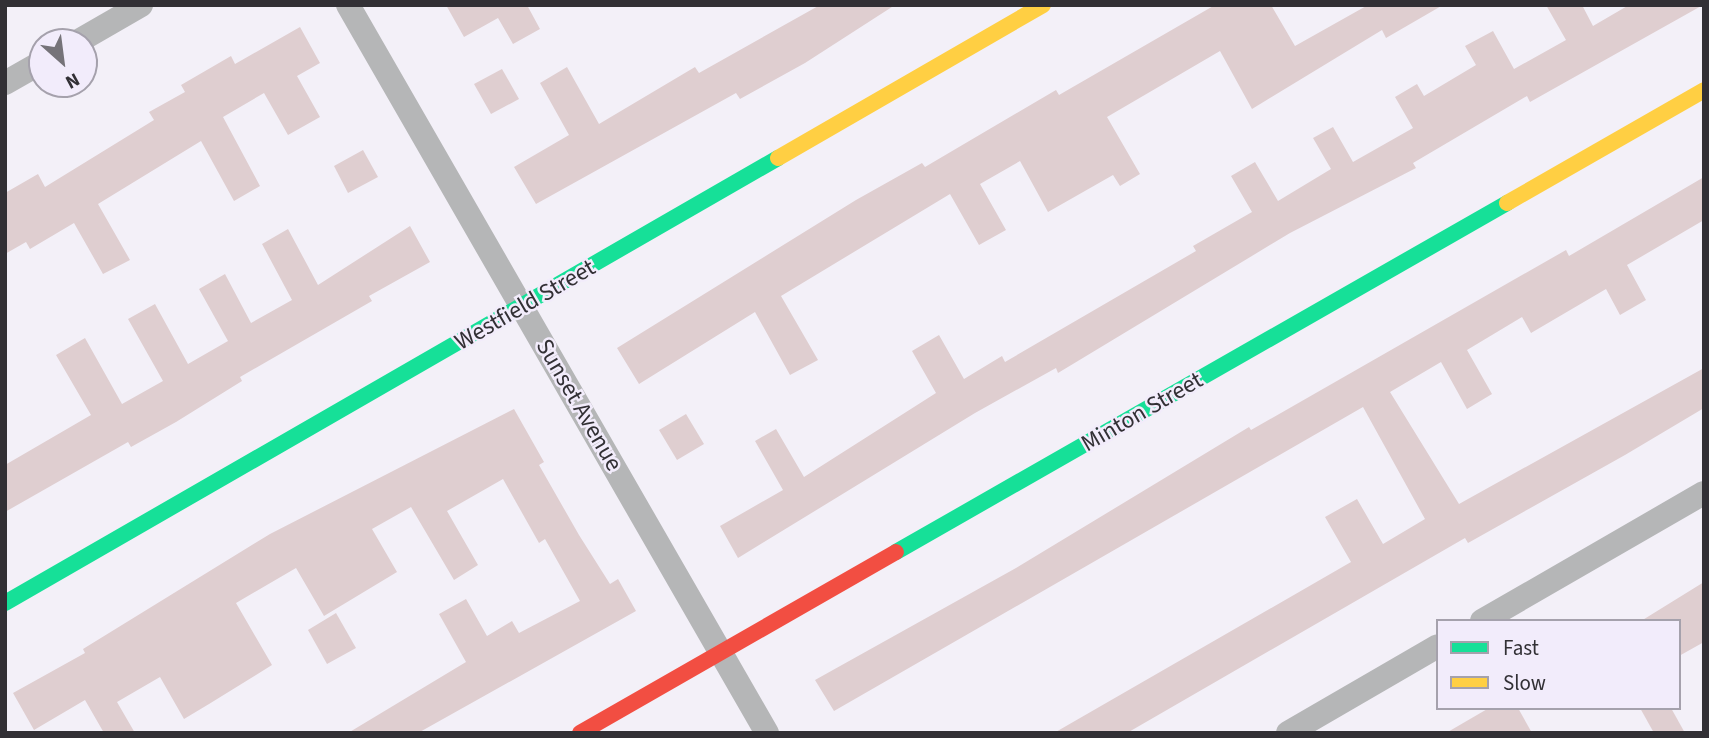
<!DOCTYPE html>
<html>
<head>
<meta charset="utf-8">
<style>
	body { margin:0 }
	#map { position:relative; width:1709px; height:738px; overflow:hidden; background:#f3f0f8; font-family:"Source Sans 3",sans-serif }
	div>[style] { position:absolute }
	[style*='--x'] { left:calc(var(--x)*1px); top:calc(var(--y)*1px); width:calc(var(--w)*1px); rotate:calc(var(--a)*1deg) }
	.building>* { inset:0; background:#dfced0 }
	.street>* { height:24px; margin:-12px; padding:0 12px; transform-origin:12px; border-radius:12px; background:#b5b6b7 }
	.fast>* { height:16px; margin:-8px; padding:0 8px; transform-origin:8px; border-radius:8px; background:#16e098 }
	.slow>* { height:16px; margin:-8px; padding:0 8px; transform-origin:8px; border-radius:8px; background:#ffcf43 }
	.jam>* { height:16px; margin:-8px; padding:0 8px; transform-origin:8px; border-radius:8px; background:#f24e42 }
	span { translate:-50% -50%; white-space:nowrap; text-align:center; line-height:1.15; -webkit-text-stroke:5px #f2ecfb; paint-order:stroke }
	.street-label { font-size:24px; color:#323035 }
	.frame { position:absolute; inset:0; border:7px solid #323035; pointer-events:none }
	.legend { position:absolute; left:1436px; top:619px; width:245px; height:91px; box-sizing:border-box; background:#f2ecfb; border:2px solid #a5a1ac; margin:0; padding:9px 12px; list-style:none; font-size:21px; color:#323035 }
	.legend li { display:flex; align-items:center; gap:14px; height:35px }
	.legend b { width:35px; border:2px solid #a5a1ac }
	.north { position:absolute; left:28px; top:28px; width:70px; height:70px; box-sizing:border-box; background:#f2ecfb; border:2px solid #a5a1ac; border-radius:50%; rotate:152deg; font-size:19px; font-weight:700; line-height:28px; text-align:center; color:#323035 }
	.north::after { content:''; display:block; margin:auto; width:24px; height:32px; background:#767379; clip-path:polygon(50% 0,100% 100%,50% 72%,0 100%) }
</style>
</head>
<body>
<div id="map">
	<div class="building">
		<i style="clip-path:polygon(446px 5px,527px 5px,540px 29px,513px 44px,498px 18px,464px 37px)"></i>
		<i style="clip-path:polygon(820px 5px,895px 5px,805px 63px,740px 99px,736px 93px,536px 204px,514px 167px,569px 135px,540px 83px,567px 67px,599px 124px,695px 67px,699px 73px)"></i>
		<i style="clip-path:polygon(1215px 5px,1271px 5px,1295px 46px,1368px 5px,1443px 5px,1386px 38px,1382px 30px,1252px 109px,1220px 51px,1107px 117px,1140px 174px,1120px 186px,1113px 175px,1048px 212px,1020px 161px,980px 184px,1006px 230px,979px 245px,950px 194px,781px 296px,818px 360px,790px 375px,755px 312px,639px 384px,617px 348px,856px 200px,922px 163px,925px 167px,1056px 90px,1059px 95px)"></i>
		<i style="clip-path:polygon(1546px 5px,1582px 5px,1593px 26px,1629px 5px,1703px 5px,1530px 102px,1527px 96px,1413px 163px,1416px 168px,1290px 233px,1058px 373px,1056px 368px,975px 413px,738px 558px,720px 526px,783px 490px,755px 441px,776px 429px,804px 477px,936px 393px,912px 351px,939px 335px,964px 379px,1002px 356px,1005px 362px,1196px 251px,1193px 246px,1252px 212px,1231px 176px,1255px 162px,1278px 201px,1331px 169px,1313px 138px,1333px 127px,1353px 162px,1413px 128px,1395px 97px,1417px 84px,1424px 96px,1476px 65px,1465px 46px,1493px 31px,1514px 69px,1566px 40px)"></i>
		<i style="clip-path:polygon(300px 27px,320px 63px,297px 76px,320px 117px,288px 135px,264px 93px,223px 117px,260px 186px,234px 201px,201px 141px,98px 204px,130px 260px,103px 274px,74px 223px,30px 249px,26px 242px,5px 254px,5px 193px,38px 174px,45px 187px,154px 120px,149px 112px,185px 92px,181px 85px,231px 56px,235px 64px)"></i>
		<i style="clip-path:polygon(502px 69px,519px 99px,491px 114px,474px 84px)"></i>
		<i style="clip-path:polygon(363px 150px,378px 177px,348px 193px,334px 166px)"></i>
		<i style="clip-path:polygon(1704px 177px,1704px 220px,1627px 265px,1646px 300px,1620px 315px,1606px 289px,1531px 333px,1522px 317px,1467px 350px,1492px 394px,1467px 409px,1441px 362px,1390px 392px,1459px 504px,1704px 368px,1704px 408px,1625px 455px,1468px 543px,1465px 538px,1127px 733px,1054px 733px,1351px 562px,1325px 517px,1357px 499px,1383px 544px,1425px 519px,1363px 407px,834px 711px,815px 680px,1016px 568px,1249px 427px,1251px 430px,1566px 250px,1569px 256px)"></i>
		<i style="clip-path:polygon(410px 226px,430px 262px,369px 296px,372px 301px,240px 377px,242px 381px,176px 422px,131px 447px,128px 442px,5px 512px,5px 465px,91px 415px,56px 355px,85px 338px,122px 404px,163px 381px,128px 319px,155px 304px,188px 364px,228px 341px,199px 289px,225px 274px,251px 323px,292px 300px,262px 244px,288px 229px,318px 285px)"></i>
		<i style="clip-path:polygon(514px 409px,544px 462px,539px 465px,579px 535px,610px 584px,618px 579px,636px 611px,418px 733px,348px 733px,466px 662px,439px 614px,466px 599px,487px 636px,512px 621px,519px 633px,580px 601px,545px 539px,539px 543px,503px 479px,447px 511px,478px 565px,454px 580px,411px 507px,372px 529px,397px 572px,324px 616px,296px 568px,236px 603px,272px 665px,209px 704px,184px 719px,160px 677px,117px 702px,135px 733px,104px 733px,85px 700px,34px 730px,13px 693px,85px 653px,83px 649px,270px 534px)"></i>
		<i style="clip-path:polygon(686px 414px,704px 444px,677px 460px,659px 430px)"></i>
		<i style="clip-path:polygon(1704px 582px,1704px 642px,1679px 656px,1679px 621px,1641px 621px)"></i>
		<i style="clip-path:polygon(336px 613px,356px 648px,327px 664px,308px 630px)"></i>
		<i style="clip-path:polygon(1489px 708px,1518px 708px,1532px 733px,1446px 733px)"></i>
		<i style="clip-path:polygon(1640px 708px,1671px 708px,1685px 733px,1654px 733px)"></i>
	</div>
	<div class="street">
		<i style="--x:348;--y:5;--w:840;--a:60.08"></i>
		<i style="--x:77;--y:42;--w:74;--a:-30"></i>
		<i style="--x:5;--y:83;--w:43;--a:-29.6"></i>
		<i style="--x:1482;--y:621;--w:256;--a:-30"></i>
		<i style="--x:1288;--y:733;--w:173;--a:-30.1"></i>
	</div>
	<div class="fast">
		<i style="--x:896;--y:552;--w:704;--a:-29.73"></i>
		<i style="--x:5;--y:603;--w:892;--a:-29.93"></i>
	</div>
	<div class="slow">
		<i style="--x:778;--y:158;--w:306;--a:-30"></i>
		<i style="--x:1507;--y:203;--w:227;--a:-29.8"></i>
	</div>
	<div class="jam">
		<i style="--x:580;--y:733;--w:364;--a:-29.8"></i>
	</div>
	<div class="street-label">
		<span style="left:525px;top:305px;rotate:-30deg">Westfield Street</span>
		<span style="left:579px;top:405px;rotate:60deg">Sunset Avenue</span>
		<span style="left:1142px;top:412px;rotate:-30deg">Minton Street</span>
	</div>
	<div class="frame"></div>
	<ul class="legend">
	<li><b style="height:9px;background:#16e098"></b>Fast</li>
	<li><b style="height:9px;background:#ffcf43"></b>Slow</li>
	</ul>
	<div class="north">N</div>
</div>
</body>
</html>
